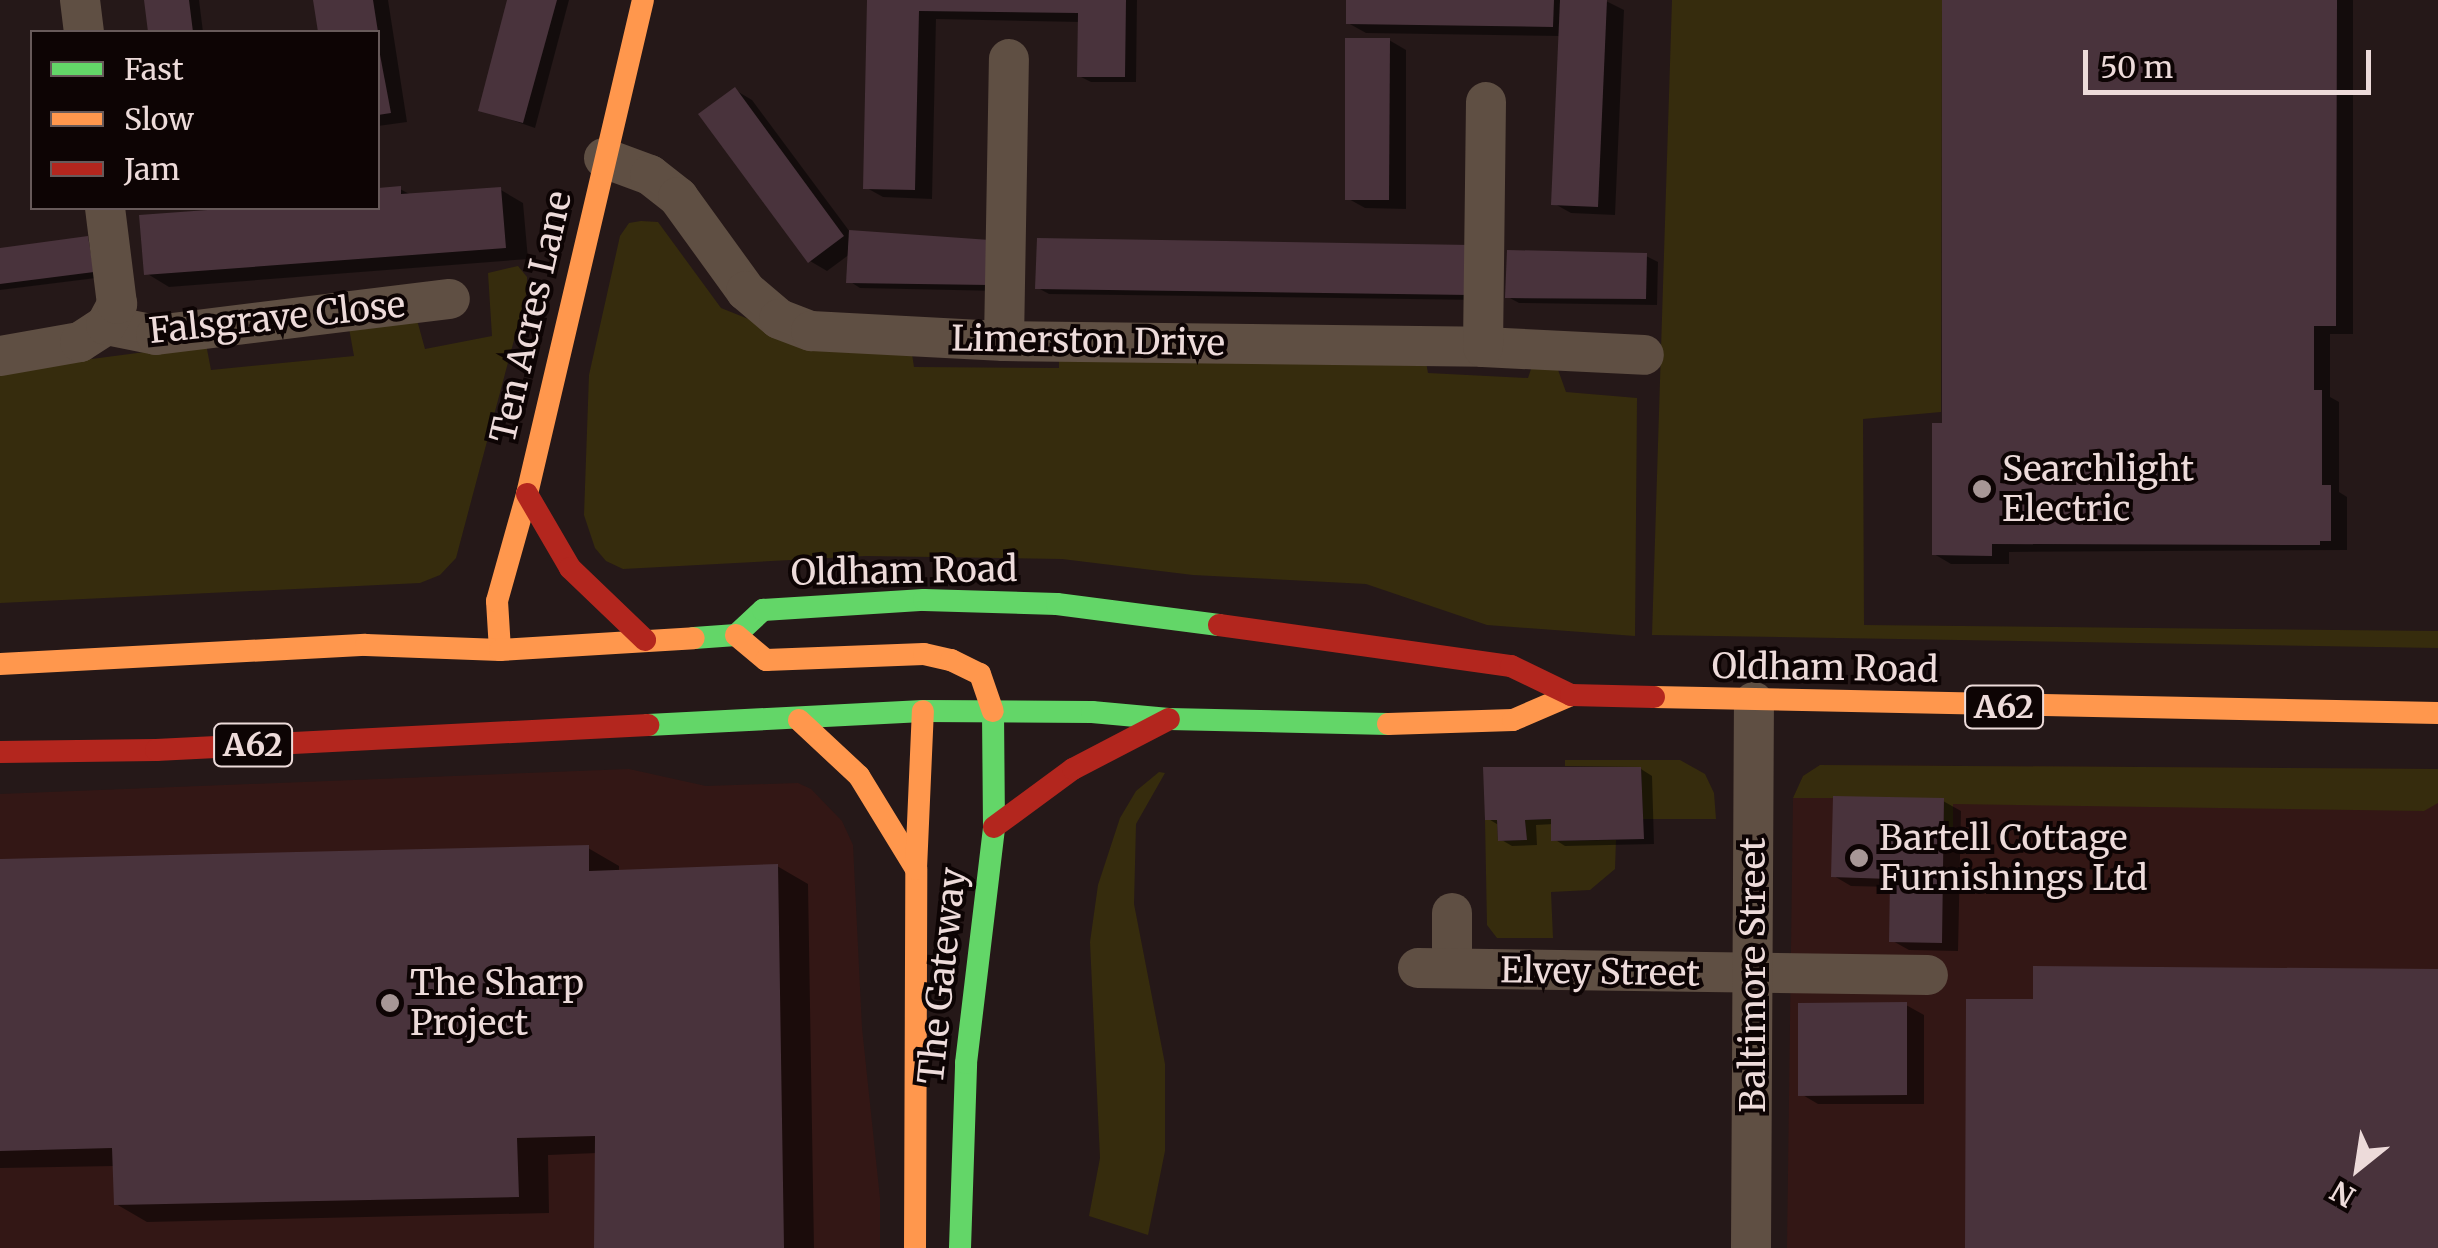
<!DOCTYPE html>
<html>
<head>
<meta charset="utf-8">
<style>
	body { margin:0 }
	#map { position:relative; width:2438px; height:1248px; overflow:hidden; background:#251818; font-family:Merriweather,serif }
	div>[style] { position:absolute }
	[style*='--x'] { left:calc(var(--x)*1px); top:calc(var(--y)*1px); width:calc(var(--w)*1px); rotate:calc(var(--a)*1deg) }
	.built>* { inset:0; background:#331715 }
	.green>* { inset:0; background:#362c0d }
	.shadow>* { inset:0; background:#0007 }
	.building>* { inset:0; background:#49333c }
	.street>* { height:40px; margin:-20px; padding:0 20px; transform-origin:20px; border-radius:20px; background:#5f4f43 }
	.fast>* { height:22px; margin:-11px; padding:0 11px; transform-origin:11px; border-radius:11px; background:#63d668 }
	.slow>* { height:22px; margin:-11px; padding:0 11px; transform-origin:11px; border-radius:11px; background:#ff974d }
	.jam>* { height:22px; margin:-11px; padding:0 11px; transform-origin:11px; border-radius:11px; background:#b3261e }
	.dots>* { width:28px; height:28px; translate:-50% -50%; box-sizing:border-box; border:5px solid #0d0404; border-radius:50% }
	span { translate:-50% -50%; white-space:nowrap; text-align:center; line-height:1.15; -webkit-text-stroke:8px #0d0404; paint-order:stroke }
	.shield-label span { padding:2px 8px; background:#0d0404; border:2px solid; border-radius:8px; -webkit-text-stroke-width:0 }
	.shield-label { font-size:32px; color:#eddbda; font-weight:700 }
	.street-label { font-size:35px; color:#eddbda }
	.poi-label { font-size:35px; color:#eddbda }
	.left { translate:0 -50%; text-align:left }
	.legend { position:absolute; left:30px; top:30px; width:350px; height:180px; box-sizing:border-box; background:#0d0404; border:2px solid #675a5a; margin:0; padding:12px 18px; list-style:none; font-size:30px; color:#eddbda }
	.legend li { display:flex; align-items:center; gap:20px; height:50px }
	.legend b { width:50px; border:2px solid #675a5a }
	.north { position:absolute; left:2308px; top:1118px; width:100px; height:100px; -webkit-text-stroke:8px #0d0404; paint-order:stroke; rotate:210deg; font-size:28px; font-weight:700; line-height:40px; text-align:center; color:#eddbda }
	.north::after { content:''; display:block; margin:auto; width:35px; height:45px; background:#eddbda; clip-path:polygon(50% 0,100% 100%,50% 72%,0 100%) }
	.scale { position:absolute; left:2083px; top:50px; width:288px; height:45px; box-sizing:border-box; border:5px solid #eddbda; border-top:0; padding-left:12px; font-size:30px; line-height:35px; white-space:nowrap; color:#eddbda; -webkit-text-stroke:8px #0d0404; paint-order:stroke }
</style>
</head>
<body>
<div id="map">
	<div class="built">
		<i style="clip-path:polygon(1820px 765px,2438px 769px,2438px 1248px,1787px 1248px,1793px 799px,1804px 776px)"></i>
		<i style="clip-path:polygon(629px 769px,706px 786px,798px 783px,811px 789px,842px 821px,853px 845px,862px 1028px,880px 1198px,880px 1248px,0 1248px,0 794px)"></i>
	</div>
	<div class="green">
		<i style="clip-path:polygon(1672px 0,1942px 0,1941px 412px,1863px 419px,1864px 625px,2438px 631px,2438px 648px,1652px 635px)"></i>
		<i style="clip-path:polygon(641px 221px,658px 222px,721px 308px,751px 320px,912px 354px,914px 367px,1059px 368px,1059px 356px,1426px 362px,1428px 373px,1528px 378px,1533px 363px,1557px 367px,1566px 392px,1637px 398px,1635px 636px,1487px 625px,1366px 584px,1193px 575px,1062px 559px,866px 556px,623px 569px,606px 561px,595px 548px,584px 515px,589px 375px,620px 236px,629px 223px)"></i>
		<i style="clip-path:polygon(518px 266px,527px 277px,527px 291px,456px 558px,440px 575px,420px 583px,0 603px,0 371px,206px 344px,211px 370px,354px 356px,349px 328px,417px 320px,425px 349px,492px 336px,488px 273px)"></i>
		<i style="clip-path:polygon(1565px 760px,1680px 760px,1705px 774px,1714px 793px,1716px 819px,1643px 819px,1641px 767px,1565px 766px)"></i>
		<i style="clip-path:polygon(1820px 765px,2438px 769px,2438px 803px,2424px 811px,1953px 804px,1953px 829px,1944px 830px,1944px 798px,1793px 798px,1803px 776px)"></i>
		<i style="clip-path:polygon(1159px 772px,1165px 773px,1136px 824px,1134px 904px,1165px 1064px,1165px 1151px,1148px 1235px,1089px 1216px,1100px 1158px,1090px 942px,1098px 885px,1120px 818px,1136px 791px)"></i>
		<i style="clip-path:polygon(1551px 819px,1552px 841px,1616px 840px,1615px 869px,1590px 890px,1551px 892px,1553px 938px,1497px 938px,1487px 925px,1485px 820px,1497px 820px,1498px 841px,1526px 840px,1525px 820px)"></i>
	</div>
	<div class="shadow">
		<i style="clip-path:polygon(146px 0,199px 0,203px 32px,151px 32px)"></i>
		<i style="clip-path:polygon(315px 0,388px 0,407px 122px,378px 126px,378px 32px,320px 32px)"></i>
		<i style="clip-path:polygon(510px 0,569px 0,535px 128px,480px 109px)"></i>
		<i style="clip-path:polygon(869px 0,1137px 0,1136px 82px,1091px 82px,1079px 76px,1080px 22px,936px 19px,932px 199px,883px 197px,865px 187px)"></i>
		<i style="clip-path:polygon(1348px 0,1604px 0,1624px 10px,1615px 215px,1571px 213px,1553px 203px,1560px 36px,1366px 33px,1348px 23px)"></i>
		<i style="clip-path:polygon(1945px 0,2353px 0,2353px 334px,2330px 334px,2330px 397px,2339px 402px,2339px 492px,2347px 497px,2347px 550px,2009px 552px,2009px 564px,1951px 564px,1934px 554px,1944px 426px)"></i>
		<i style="clip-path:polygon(1389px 40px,1406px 50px,1406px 209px,1365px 208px,1347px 198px)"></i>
		<i style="clip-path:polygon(735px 90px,752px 100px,850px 232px,1000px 291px,860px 288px,849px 281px,850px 254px,827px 271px,810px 261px)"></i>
		<i style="clip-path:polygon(400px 189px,413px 196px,501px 190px,523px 203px,528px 259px,169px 287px,146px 273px,142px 217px,269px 208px,378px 208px,378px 190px)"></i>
		<i style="clip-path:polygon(88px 239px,99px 246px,104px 277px,0 290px,0 250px)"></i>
		<i style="clip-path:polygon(1470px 247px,1480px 300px,1049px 294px,1038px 288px)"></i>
		<i style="clip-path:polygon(1646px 256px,1658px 262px,1657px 305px,1519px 303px,1508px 297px)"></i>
		<i style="clip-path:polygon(1641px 769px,1652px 776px,1654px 844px,1565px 846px,1554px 839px,1554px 824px,1536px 825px,1537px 845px,1512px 846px,1500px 839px,1500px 826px,1487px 818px)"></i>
		<i style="clip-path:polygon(1943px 801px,1961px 811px,1958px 951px,1909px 950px,1891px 940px,1892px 887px,1851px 886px,1834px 876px)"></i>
		<i style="clip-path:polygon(588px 848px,619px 866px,619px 872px,777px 866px,808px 884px,814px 1248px,598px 1248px,597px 1153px,548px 1155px,549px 1213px,147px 1222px,116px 1204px,115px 1166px,0 1168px,0 862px)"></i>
		<i style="clip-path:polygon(1906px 1005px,1924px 1015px,1924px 1104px,1818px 1104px,1801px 1094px)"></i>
	</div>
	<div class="building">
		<i style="clip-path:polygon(144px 0,189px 0,193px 32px,148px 32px)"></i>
		<i style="clip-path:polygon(313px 0,373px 0,378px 32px,318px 32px)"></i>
		<i style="clip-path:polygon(507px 0,557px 0,523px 123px,478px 111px)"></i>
		<i style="clip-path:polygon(867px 0,1126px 0,1125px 77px,1077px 77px,1078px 13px,919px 11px,915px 190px,863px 189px)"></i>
		<i style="clip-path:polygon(1346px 0,1554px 0,1553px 27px,1346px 24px)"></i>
		<i style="clip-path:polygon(1560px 0,1607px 0,1598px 207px,1551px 205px)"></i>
		<i style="clip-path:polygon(1942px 0,2337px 0,2336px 326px,2314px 326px,2314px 390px,2322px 390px,2322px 485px,2331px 485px,2331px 541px,2320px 541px,2320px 545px,1992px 544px,1992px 556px,1932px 555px,1932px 423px,1942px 423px)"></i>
		<i style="clip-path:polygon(1345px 38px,1390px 38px,1389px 200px,1345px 200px)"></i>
		<i style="clip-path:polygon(378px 44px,391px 113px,378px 115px)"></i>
		<i style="clip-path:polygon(735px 87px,844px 236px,808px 263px,698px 114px)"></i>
		<i style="clip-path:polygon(401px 186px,401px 194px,501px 187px,506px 248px,144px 275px,139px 215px,235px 208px,378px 208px,378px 188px)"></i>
		<i style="clip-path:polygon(849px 230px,990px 240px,989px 285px,846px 283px)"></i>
		<i style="clip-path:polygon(88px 236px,94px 272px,0 284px,0 248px)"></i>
		<i style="clip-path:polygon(1037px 238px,1471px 245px,1469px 295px,1035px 289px)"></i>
		<i style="clip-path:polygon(1507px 250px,1647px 253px,1646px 299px,1505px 298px)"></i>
		<i style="clip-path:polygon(1483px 767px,1641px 767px,1644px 839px,1551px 841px,1551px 819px,1525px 820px,1527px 840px,1498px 841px,1497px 820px,1485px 820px)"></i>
		<i style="clip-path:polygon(1833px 796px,1944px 798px,1942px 943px,1889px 942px,1890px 879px,1831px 877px)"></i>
		<i style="clip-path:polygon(589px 845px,589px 871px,778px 864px,784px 1248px,594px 1248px,595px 1136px,517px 1138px,519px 1197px,114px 1205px,112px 1148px,0 1151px,0 859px)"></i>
		<i style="clip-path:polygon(2033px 966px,2438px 969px,2438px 1248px,1965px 1248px,1966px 999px,2033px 999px)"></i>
		<i style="clip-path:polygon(1907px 1002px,1907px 1095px,1798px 1096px,1798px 1003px)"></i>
	</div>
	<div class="street">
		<i style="--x:80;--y:0;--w:32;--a:83"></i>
		<i style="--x:604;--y:158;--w:49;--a:20.3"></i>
		<i style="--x:650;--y:175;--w:36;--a:38"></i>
		<i style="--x:678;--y:197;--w:116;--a:54.1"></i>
		<i style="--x:746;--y:291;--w:43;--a:40.3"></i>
		<i style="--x:779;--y:319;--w:34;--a:21"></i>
		<i style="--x:811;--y:331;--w:193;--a:3"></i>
		<i style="--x:1004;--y:341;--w:479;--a:0.7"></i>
		<i style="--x:1483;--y:347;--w:161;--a:2.8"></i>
		<i style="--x:106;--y:325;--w:51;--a:11.3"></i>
		<i style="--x:156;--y:335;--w:296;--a:-7"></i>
		<i style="--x:1004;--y:341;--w:282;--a:-89"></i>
		<i style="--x:1483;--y:347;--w:245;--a:-89.3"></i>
		<i style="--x:0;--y:356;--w:81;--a:-9.9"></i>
		<i style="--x:80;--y:342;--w:31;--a:-33"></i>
		<i style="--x:106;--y:325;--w:24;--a:-62"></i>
		<i style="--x:117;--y:304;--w:97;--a:-97.1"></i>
		<i style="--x:1452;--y:913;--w:55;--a:90"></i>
		<i style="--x:1418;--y:968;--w:510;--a:0.79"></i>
		<i style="--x:1751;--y:1248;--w:546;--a:-89.69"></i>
	</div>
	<div class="fast">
		<i style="--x:694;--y:638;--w:42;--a:-4.1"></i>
		<i style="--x:736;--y:635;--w:37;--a:-43"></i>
		<i style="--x:763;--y:610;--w:161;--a:-3.6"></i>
		<i style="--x:924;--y:600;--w:133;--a:1.7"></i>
		<i style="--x:1057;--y:604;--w:163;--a:7.4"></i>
		<i style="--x:648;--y:725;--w:275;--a:-2.9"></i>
		<i style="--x:923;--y:711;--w:169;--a:0.3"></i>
		<i style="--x:1092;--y:712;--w:77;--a:5.2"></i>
		<i style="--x:1169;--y:719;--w:219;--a:1.3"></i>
		<i style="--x:960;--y:1248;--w:185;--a:-88.1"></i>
		<i style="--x:966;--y:1063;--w:238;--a:-83.2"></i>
		<i style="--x:994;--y:827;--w:116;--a:-90.5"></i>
	</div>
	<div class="slow">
		<i style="--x:736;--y:635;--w:39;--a:40"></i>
		<i style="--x:766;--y:660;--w:158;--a:-2.2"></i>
		<i style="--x:924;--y:654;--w:28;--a:13"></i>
		<i style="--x:951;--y:660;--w:32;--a:26"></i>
		<i style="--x:980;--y:674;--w:39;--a:71"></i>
		<i style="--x:500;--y:650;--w:49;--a:-93.5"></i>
		<i style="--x:497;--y:601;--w:111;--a:-74.3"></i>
		<i style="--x:527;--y:494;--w:507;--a:-76.79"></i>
		<i style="--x:0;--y:664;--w:366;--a:-3"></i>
		<i style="--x:366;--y:645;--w:134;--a:2.1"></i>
		<i style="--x:500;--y:650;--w:194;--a:-3.5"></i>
		<i style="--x:1654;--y:697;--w:784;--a:1.17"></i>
		<i style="--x:799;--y:720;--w:82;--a:43"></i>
		<i style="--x:859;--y:776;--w:109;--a:58.5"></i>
		<i style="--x:1388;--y:724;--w:125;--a:-1.8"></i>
		<i style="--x:1513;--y:720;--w:63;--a:-23.3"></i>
		<i style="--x:915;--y:1248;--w:379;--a:-89.8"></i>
		<i style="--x:916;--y:869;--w:158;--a:-87.5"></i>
	</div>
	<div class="jam">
		<i style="--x:527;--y:494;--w:86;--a:59.8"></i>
		<i style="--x:570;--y:568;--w:104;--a:43.8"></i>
		<i style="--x:1219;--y:625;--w:295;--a:8"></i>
		<i style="--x:1511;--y:666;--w:67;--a:25.8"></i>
		<i style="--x:1571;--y:695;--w:83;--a:1.4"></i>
		<i style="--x:0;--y:752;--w:156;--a:-0.7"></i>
		<i style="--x:156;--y:750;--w:493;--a:-2.9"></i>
		<i style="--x:994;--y:827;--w:98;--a:-36.3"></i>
		<i style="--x:1073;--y:769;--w:108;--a:-27.5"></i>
	</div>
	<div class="dots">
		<i style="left:1982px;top:489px;background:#a79796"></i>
		<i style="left:1859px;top:858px;background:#a79796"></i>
		<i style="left:390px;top:1003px;background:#a79796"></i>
	</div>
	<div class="shield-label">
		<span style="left:2004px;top:707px">A62</span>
		<span style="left:253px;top:745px">A62</span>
	</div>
	<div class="street-label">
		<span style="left:531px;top:317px;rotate:-77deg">Ten Acres Lane</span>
		<span style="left:277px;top:318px;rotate:-6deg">Falsgrave Close</span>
		<span style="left:1088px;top:341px;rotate:1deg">Limerston Drive</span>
		<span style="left:904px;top:571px;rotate:-1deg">Oldham Road</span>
		<span style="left:1825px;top:668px;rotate:1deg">Oldham Road</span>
		<span style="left:1600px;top:972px;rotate:1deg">Elvey Street</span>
		<span style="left:1753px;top:975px;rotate:-90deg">Baltimore Street</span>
		<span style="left:942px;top:976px;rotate:-84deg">The Gateway</span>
	</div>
	<div class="poi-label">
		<span class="left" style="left:2002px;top:489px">Searchlight<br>Electric</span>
		<span class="left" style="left:1879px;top:858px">Bartell Cottage<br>Furnishings Ltd</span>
		<span class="left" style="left:410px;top:1003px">The Sharp<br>Project</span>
	</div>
	<ul class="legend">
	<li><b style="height:12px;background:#63d668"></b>Fast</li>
	<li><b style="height:12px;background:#ff974d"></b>Slow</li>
	<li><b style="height:12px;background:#b3261e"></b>Jam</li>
	</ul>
	<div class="north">N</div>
	<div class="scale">50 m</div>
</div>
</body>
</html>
